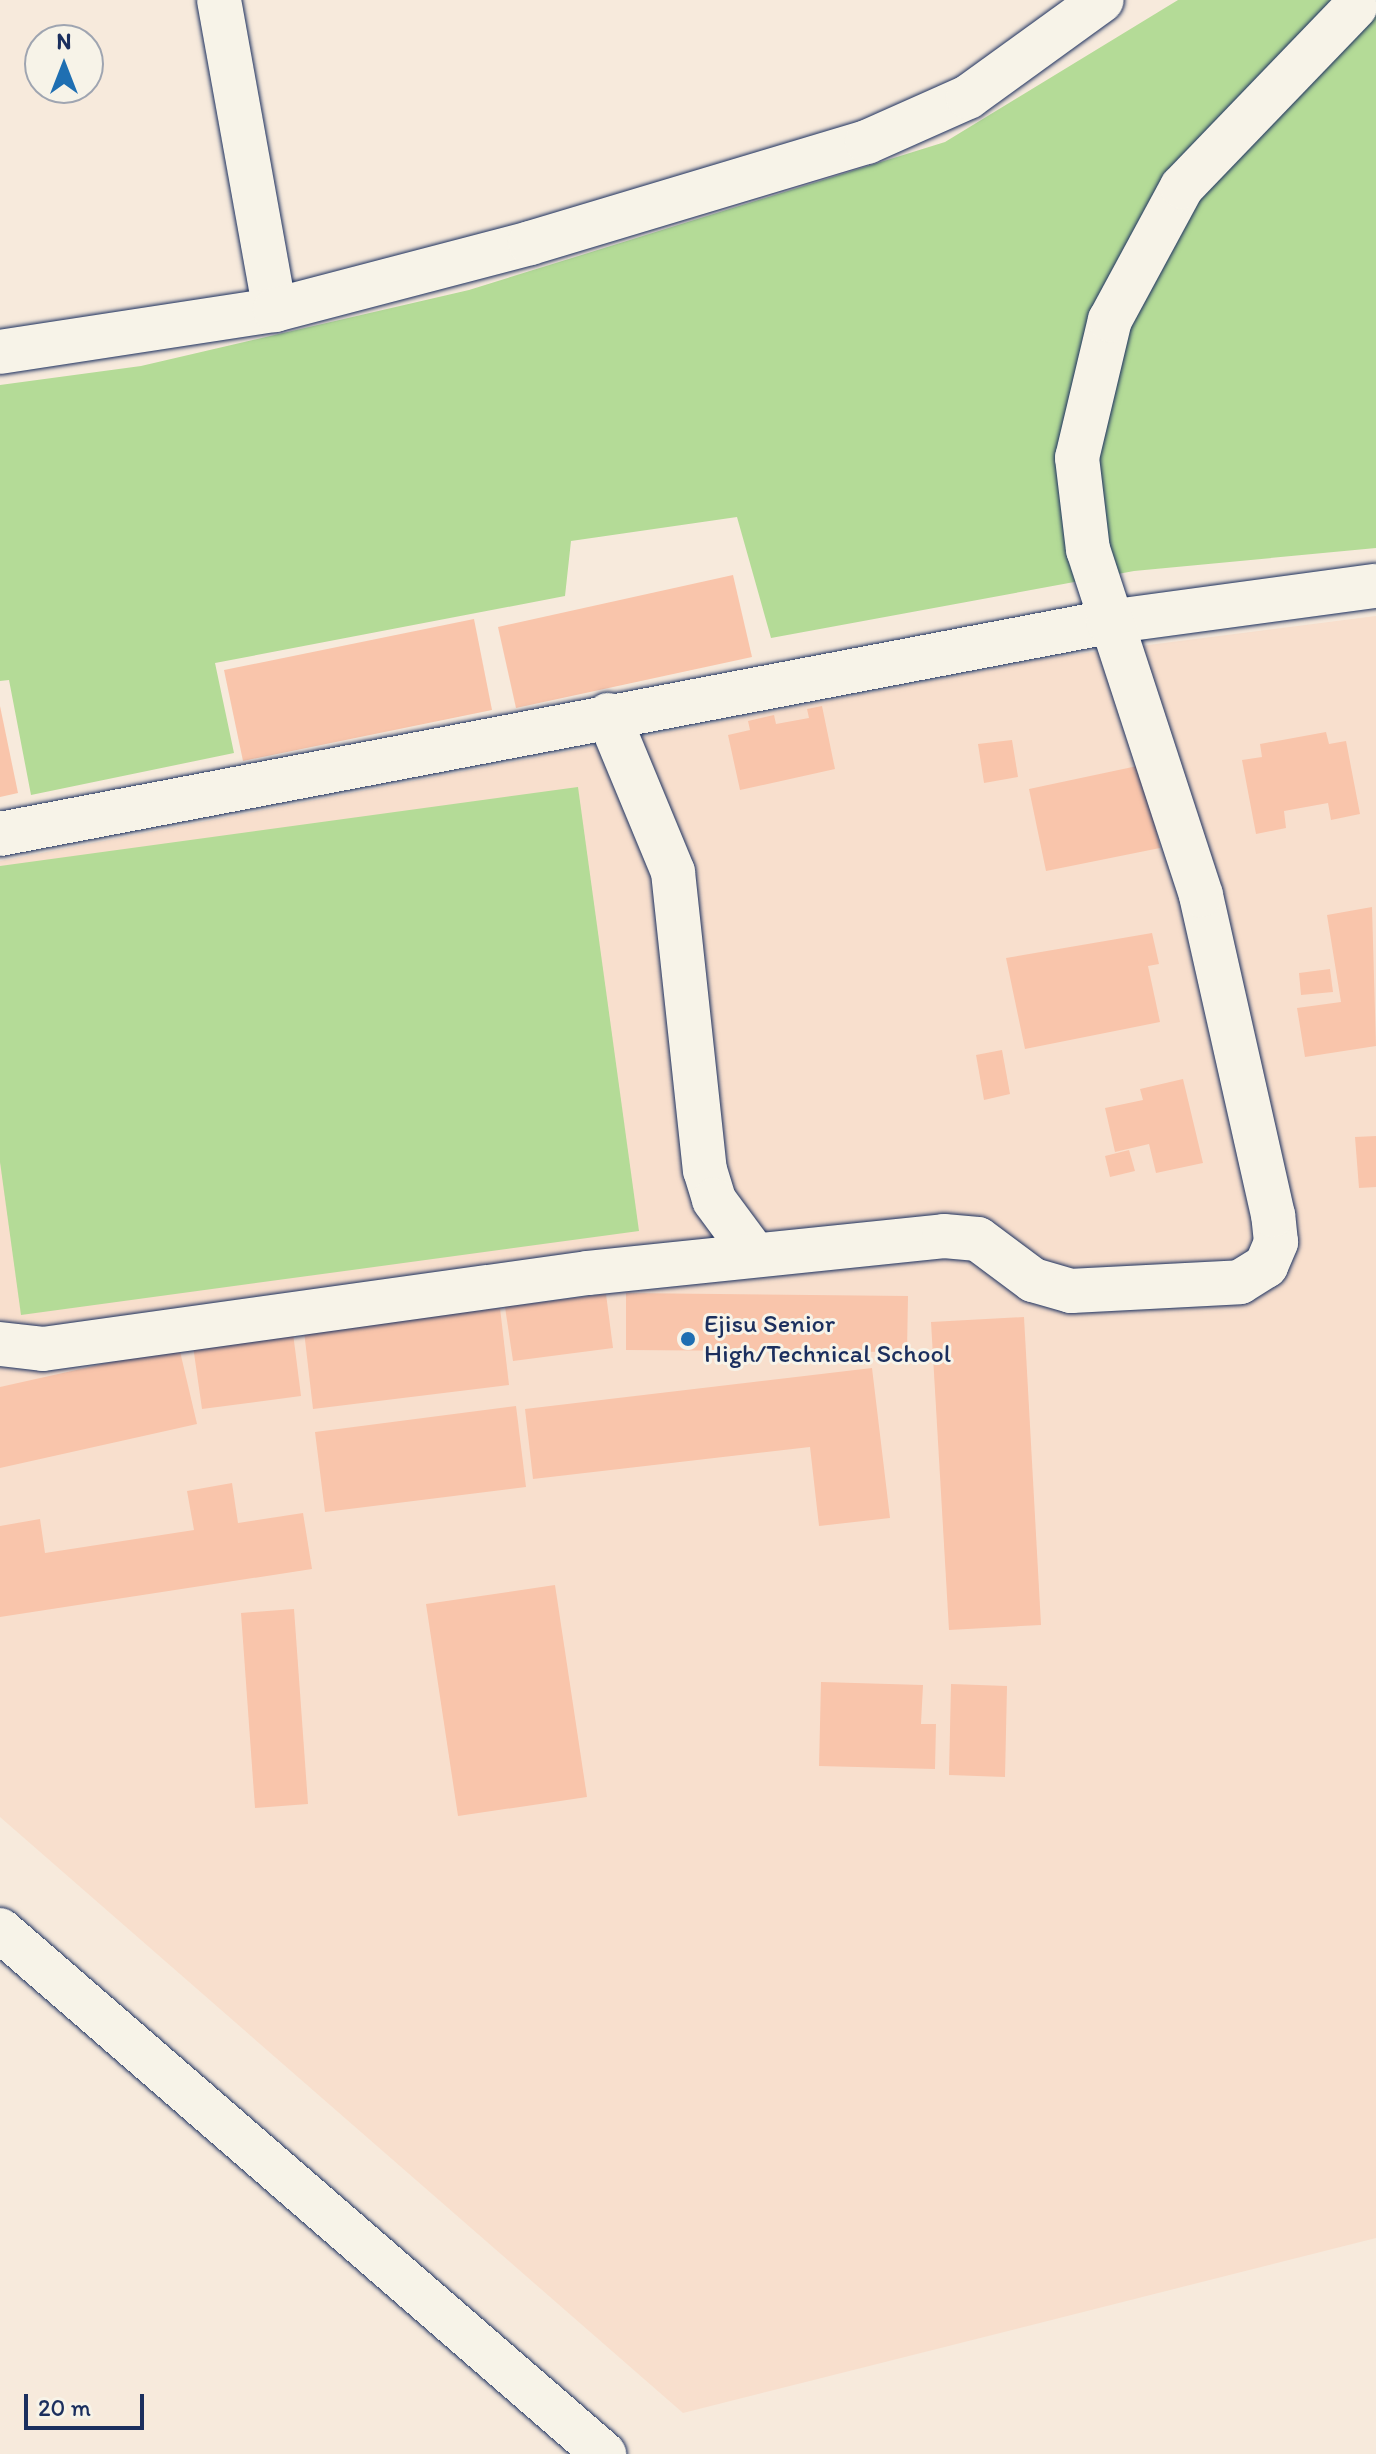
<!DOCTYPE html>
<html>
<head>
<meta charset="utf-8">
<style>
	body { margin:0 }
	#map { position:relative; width:1376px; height:2454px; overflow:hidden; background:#f7eadc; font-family:Itim,sans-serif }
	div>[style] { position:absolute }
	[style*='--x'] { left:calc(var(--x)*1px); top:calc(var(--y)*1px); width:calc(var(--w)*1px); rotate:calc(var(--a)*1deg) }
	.built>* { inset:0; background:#f8dfcd }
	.green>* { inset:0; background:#b4db97 }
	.building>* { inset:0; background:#f9c5ab }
	.roads { filter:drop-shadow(0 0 2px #1b2f5e) drop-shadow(0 0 2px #1b2f5e) }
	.minor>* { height:44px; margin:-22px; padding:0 22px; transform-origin:22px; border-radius:22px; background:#f7f3e8 }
	.secondary>* { height:44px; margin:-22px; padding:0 22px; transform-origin:22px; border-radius:22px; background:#f7f3e8 }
	.dots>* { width:22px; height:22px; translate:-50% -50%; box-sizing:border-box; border:4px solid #f7f3e8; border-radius:50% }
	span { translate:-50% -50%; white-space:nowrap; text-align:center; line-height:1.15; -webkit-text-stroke:6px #f7f3e8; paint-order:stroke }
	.poi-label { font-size:26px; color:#1b2f5e }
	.left { translate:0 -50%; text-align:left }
	.north { position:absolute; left:24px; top:24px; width:80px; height:80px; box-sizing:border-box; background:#f7f3e8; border:2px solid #9fa5b1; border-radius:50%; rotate:0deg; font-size:22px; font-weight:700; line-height:32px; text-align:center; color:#1b2f5e }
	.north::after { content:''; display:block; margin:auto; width:28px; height:36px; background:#1f6fb2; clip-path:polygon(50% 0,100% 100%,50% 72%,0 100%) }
	.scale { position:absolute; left:24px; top:2394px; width:120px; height:36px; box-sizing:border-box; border:4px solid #1b2f5e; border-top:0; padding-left:10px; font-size:24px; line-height:28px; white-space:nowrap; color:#1b2f5e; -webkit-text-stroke:6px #f7f3e8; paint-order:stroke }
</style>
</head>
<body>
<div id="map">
	<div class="built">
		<i style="clip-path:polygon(1376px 616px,1376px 2238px,683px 2413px,0 1817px,0 861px,1054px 657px)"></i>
	</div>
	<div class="green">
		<i style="clip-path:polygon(1178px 0,1376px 0,1376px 548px,1134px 571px,771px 638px,737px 517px,571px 541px,565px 596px,215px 663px,234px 753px,31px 795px,9px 680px,0 681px,0 385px,141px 366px,469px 290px,945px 142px)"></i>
		<i style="clip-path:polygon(578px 787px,639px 1231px,21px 1315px,0 1162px,0 866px)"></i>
	</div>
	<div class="building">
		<i style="clip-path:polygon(733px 575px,752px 657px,516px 708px,498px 627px)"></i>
		<i style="clip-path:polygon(474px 619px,492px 710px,243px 761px,224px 670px)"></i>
		<i style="clip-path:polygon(0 706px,18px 793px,0 797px)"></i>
		<i style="clip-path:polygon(822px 706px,835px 769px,740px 790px,728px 735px,750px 730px,748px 721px,774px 715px,776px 724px,809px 718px,807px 709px)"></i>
		<i style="clip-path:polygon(1326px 732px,1329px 744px,1346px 741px,1360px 814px,1331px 820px,1328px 803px,1284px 811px,1286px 828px,1256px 834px,1242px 760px,1262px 757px,1260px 744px)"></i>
		<i style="clip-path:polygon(1012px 740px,1018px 777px,984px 783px,978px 744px)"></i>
		<i style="clip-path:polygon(1142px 765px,1160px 848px,1046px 871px,1029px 789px)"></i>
		<i style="clip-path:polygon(1372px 907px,1376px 1046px,1305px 1057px,1297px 1008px,1341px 1002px,1327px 915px)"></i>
		<i style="clip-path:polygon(1152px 933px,1159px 964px,1148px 966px,1160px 1022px,1025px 1049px,1006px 958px)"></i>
		<i style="clip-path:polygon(1330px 969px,1333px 992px,1301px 995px,1299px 973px)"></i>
		<i style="clip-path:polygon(1002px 1050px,1010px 1094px,984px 1100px,976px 1055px)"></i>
		<i style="clip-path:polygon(1183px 1079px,1203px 1163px,1156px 1173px,1149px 1144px,1115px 1152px,1105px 1108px,1143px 1100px,1140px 1089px)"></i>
		<i style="clip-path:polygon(1376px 1136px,1376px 1187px,1359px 1188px,1355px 1137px)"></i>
		<i style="clip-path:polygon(1129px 1150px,1135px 1171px,1110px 1177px,1105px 1156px)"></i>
		<i style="clip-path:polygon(626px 1293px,908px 1296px,907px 1352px,626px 1350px)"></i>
		<i style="clip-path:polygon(606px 1294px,613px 1348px,513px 1361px,505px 1307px)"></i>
		<i style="clip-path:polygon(500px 1308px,509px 1385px,313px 1409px,304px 1331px)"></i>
		<i style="clip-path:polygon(1024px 1317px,1041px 1625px,949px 1630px,931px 1322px)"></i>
		<i style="clip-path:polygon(293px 1333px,301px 1396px,202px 1409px,193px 1346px)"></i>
		<i style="clip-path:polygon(179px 1347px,197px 1424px,0 1468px,0 1387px)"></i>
		<i style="clip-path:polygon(872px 1368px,890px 1518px,819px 1526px,810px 1447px,533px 1479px,525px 1409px)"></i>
		<i style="clip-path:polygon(516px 1406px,526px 1487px,325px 1512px,315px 1432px)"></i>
		<i style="clip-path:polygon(232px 1483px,238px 1523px,303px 1513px,312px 1569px,0 1617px,0 1526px,40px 1519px,45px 1553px,194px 1530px,187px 1491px)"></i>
		<i style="clip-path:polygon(555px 1585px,587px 1797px,458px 1816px,426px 1604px)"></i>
		<i style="clip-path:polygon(294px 1609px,308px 1804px,255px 1808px,241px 1613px)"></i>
		<i style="clip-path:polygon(821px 1682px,923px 1685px,921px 1724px,936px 1724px,935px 1769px,819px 1766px)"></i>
		<i style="clip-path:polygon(951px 1684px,1007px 1686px,1005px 1777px,949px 1775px)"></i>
	</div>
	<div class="roads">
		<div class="minor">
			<i style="--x:219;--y:0;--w:315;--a:79.8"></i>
			<i style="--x:0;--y:352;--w:278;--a:-8.7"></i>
			<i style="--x:275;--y:310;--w:264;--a:-14.7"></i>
			<i style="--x:530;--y:243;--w:352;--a:-16.7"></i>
			<i style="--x:867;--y:142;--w:111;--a:-24"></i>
			<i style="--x:968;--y:97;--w:165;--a:-35.9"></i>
			<i style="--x:608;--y:715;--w:170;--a:67.5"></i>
			<i style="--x:673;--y:872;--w:300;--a:83.9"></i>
			<i style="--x:705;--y:1170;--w:31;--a:73"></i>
			<i style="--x:714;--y:1200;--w:67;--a:53.5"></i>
			<i style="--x:0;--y:834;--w:1128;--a:-10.83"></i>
			<i style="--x:1108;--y:622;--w:270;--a:-7.7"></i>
			<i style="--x:0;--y:1344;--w:43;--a:6.6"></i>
			<i style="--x:43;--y:1349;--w:550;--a:-7.94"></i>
			<i style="--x:588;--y:1273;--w:358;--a:-5.9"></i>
			<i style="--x:944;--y:1236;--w:34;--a:5"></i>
			<i style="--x:978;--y:1239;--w:69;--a:36.7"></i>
			<i style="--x:1033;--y:1280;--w:40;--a:16"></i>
			<i style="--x:1071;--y:1291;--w:169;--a:-3"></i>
			<i style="--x:1240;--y:1282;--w:31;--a:-32"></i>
			<i style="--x:1266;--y:1266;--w:26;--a:-67"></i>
			<i style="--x:1276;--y:1242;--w:27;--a:-96"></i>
			<i style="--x:1273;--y:1215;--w:328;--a:-102.7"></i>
			<i style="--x:1201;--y:895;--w:363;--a:-108.1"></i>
			<i style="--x:1088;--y:550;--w:93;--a:-96.8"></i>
			<i style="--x:1077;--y:458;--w:142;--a:-76.6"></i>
			<i style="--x:1110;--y:320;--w:151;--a:-61.6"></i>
			<i style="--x:1182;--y:187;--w:250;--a:-46.1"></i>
		</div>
		<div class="secondary">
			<i style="--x:0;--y:1930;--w:800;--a:40.94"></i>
		</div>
	</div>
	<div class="dots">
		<i style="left:688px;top:1339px;background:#1f6fb2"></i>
	</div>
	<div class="poi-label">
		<span class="left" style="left:704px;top:1339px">Ejisu Senior<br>High/Technical School</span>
	</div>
	<div class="north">N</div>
	<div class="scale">20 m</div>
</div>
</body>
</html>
